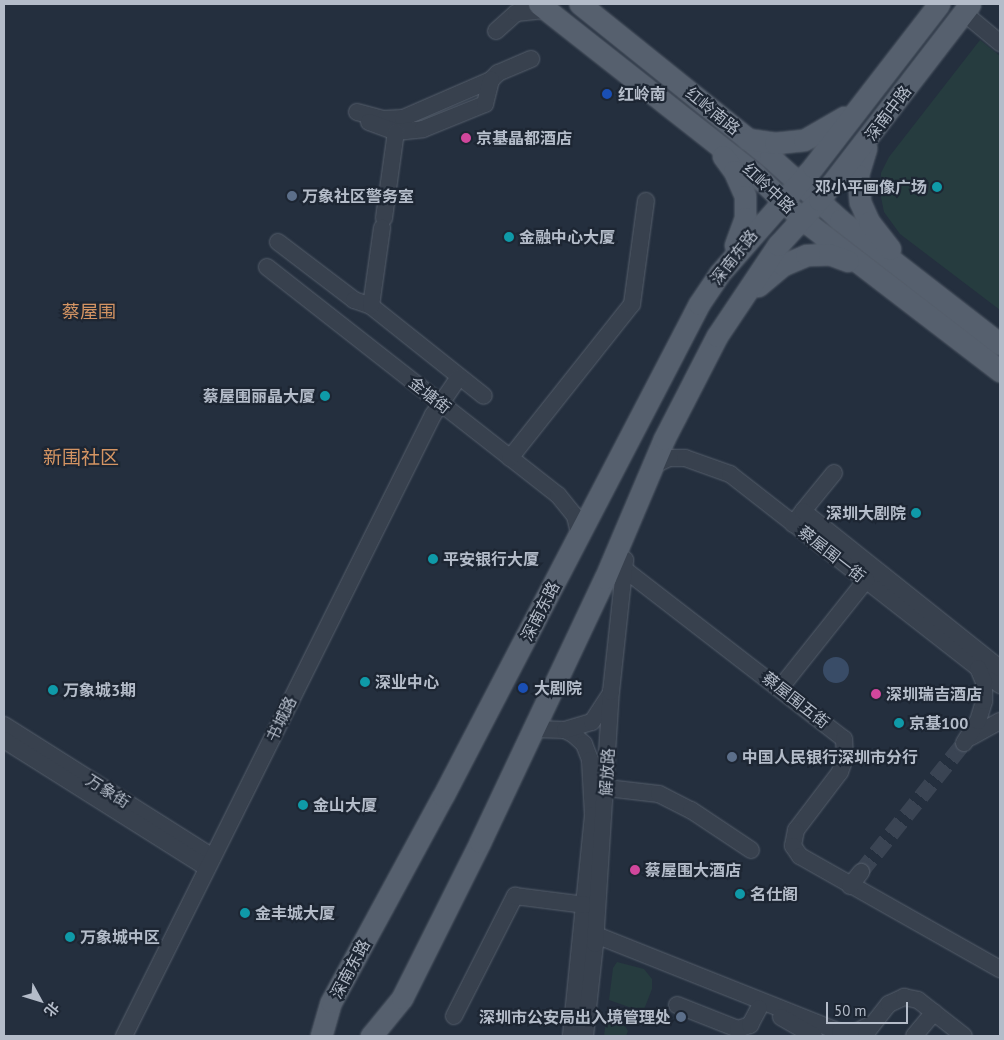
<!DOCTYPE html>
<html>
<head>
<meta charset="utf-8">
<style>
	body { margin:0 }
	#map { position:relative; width:1004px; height:1040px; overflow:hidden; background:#242f3e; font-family:"PT Sans","Noto Sans SC",sans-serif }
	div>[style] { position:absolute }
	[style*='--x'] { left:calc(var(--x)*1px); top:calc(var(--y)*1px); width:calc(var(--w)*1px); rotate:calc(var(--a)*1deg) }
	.green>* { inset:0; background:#263c3f }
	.water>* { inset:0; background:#394c67 }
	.round { border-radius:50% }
	.minor-tunnel>* { height:16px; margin-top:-8px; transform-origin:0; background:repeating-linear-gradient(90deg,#3a4453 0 16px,transparent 0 24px) }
	.roads { filter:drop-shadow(0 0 1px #565f6c) drop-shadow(0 0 1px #565f6c) }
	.minor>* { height:16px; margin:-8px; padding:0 8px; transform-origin:8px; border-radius:8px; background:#38414e }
	.major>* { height:21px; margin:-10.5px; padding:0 10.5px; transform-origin:10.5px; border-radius:10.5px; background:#56606e }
	.dots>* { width:14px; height:14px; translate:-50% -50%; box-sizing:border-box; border:2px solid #1d2633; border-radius:50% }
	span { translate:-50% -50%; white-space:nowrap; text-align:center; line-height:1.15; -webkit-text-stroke:4.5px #1d2633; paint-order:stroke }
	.poi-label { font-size:16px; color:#b4bcc9; font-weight:700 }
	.left { translate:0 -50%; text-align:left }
	.right { translate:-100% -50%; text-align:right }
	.street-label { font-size:16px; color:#b4bcc9 }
	.neighbourhood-label { font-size:18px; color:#d59563 }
	.quarter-label { font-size:19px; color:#d59563 }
	.frame { position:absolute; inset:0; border:5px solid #b4bcc9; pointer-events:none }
	.north { position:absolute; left:15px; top:975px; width:50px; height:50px; -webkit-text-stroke:4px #1d2633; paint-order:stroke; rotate:129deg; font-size:14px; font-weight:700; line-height:20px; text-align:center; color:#b4bcc9 }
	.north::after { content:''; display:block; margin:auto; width:18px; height:22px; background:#b4bcc9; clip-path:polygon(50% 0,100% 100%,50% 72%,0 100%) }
	.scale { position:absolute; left:826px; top:1002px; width:82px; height:22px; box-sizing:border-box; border:2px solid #b4bcc9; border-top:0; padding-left:6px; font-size:15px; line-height:18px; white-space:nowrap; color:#b4bcc9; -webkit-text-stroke:4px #1d2633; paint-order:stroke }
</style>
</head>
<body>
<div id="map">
	<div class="green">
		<i style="clip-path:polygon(980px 40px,1000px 56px,1000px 310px,900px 234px,884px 212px,880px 192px,881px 173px,889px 157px)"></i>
		<i style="clip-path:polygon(617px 962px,644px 969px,652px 979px,652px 989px,643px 1012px,609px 1000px,613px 968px)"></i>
		<i style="clip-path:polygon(610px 1020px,625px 1026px,628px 1031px,626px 1036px,604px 1036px,606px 1021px)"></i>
	</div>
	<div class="water">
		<i class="round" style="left:823px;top:657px;width:26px;height:26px"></i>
	</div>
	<div class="minor-tunnel">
		<i style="--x:861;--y:872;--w:165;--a:-51.4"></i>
	</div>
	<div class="roads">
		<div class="minor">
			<i style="--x:964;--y:13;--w:47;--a:39.8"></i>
			<i style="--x:496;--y:31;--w:27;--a:-42"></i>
			<i style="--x:516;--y:13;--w:31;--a:-6"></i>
			<i style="--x:357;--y:112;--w:28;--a:15"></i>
			<i style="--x:384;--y:119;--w:19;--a:-3"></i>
			<i style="--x:403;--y:118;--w:96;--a:-23.4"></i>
			<i style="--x:491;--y:80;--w:10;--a:-45"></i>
			<i style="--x:498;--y:73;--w:36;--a:-23"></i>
			<i style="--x:369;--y:122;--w:29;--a:20"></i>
			<i style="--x:396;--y:132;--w:27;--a:-6"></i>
			<i style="--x:423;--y:129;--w:67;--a:-22"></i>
			<i style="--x:485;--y:104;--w:25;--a:-76"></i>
			<i style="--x:384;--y:218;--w:87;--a:-82.1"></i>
			<i style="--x:278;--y:242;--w:96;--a:37.3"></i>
			<i style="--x:354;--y:300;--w:18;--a:19"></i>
			<i style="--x:371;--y:306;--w:144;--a:38.5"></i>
			<i style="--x:267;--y:267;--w:370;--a:38.1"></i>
			<i style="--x:558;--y:495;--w:27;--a:51"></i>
			<i style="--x:575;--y:516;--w:17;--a:77"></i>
			<i style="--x:371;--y:306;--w:79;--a:-82"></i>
			<i style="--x:510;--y:458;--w:196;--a:-51.6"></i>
			<i style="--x:632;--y:304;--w:104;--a:-82.3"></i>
			<i style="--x:652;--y:466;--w:19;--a:-25"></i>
			<i style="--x:669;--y:458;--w:16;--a:0"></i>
			<i style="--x:685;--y:458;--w:48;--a:19.6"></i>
			<i style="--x:730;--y:474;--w:343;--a:38"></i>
			<i style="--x:803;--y:511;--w:49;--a:-50.8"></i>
			<i style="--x:793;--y:524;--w:16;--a:-52"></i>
			<i style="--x:803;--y:511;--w:252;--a:38.6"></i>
			<i style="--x:624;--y:569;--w:278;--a:37.7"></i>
			<i style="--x:844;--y:739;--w:19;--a:87"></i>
			<i style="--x:845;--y:758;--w:15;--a:110"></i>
			<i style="--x:840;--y:772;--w:73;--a:127.2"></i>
			<i style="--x:796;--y:830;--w:16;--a:101"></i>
			<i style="--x:793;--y:846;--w:12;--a:55"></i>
			<i style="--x:800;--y:856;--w:230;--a:29.5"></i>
			<i style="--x:781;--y:687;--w:137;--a:-51.5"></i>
			<i style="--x:4;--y:725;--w:247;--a:32.3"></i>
			<i style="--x:533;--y:729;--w:32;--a:2"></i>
			<i style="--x:565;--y:730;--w:9;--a:27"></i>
			<i style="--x:573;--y:734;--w:15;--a:42"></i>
			<i style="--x:584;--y:744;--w:17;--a:69"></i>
			<i style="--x:590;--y:760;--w:55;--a:86.9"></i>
			<i style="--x:593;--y:815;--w:222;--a:95.7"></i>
			<i style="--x:565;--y:730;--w:28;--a:-17"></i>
			<i style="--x:592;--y:722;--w:31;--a:-57"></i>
			<i style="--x:971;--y:737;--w:33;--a:-29"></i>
			<i style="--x:4;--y:740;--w:240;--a:32.2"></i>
			<i style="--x:964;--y:743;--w:26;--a:-58"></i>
			<i style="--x:978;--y:721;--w:21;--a:-73"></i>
			<i style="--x:984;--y:701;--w:19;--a:-90"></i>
			<i style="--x:984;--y:682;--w:15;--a:-113"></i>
			<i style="--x:607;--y:788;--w:52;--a:6.6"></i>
			<i style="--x:659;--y:794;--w:36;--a:27"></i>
			<i style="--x:691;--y:810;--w:72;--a:33.7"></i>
			<i style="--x:850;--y:886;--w:18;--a:-52"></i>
			<i style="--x:596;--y:935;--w:263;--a:21.7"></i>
			<i style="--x:840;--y:1032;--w:16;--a:0"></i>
			<i style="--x:856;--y:1032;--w:18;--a:-27"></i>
			<i style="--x:677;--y:1005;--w:66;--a:21.5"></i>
			<i style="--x:738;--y:1029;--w:13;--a:-18"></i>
			<i style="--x:750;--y:1025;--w:19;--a:-62"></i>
			<i style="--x:454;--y:1016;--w:135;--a:-63.1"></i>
			<i style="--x:515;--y:896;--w:71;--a:7.3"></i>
			<i style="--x:781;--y:1017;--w:38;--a:30"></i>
			<i style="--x:866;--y:1033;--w:37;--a:-52"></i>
			<i style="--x:889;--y:1004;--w:17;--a:-25"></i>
			<i style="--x:904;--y:997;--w:14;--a:12"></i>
			<i style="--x:918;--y:1000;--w:58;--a:38"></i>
			<i style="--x:124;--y:1036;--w:694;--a:-63.55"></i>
			<i style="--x:433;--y:415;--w:46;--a:-55.6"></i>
			<i style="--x:585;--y:1036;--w:93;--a:-83.8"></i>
			<i style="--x:595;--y:944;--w:253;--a:-86.4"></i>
			<i style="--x:611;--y:692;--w:133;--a:-83.9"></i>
			<i style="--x:914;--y:1036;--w:31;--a:-50"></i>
		</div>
		<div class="major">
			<i style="--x:539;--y:4;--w:273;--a:38.2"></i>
			<i style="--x:754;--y:173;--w:66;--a:43.8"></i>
			<i style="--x:802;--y:219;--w:250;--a:37.5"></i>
			<i style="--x:580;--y:4;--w:244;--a:38.8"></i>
			<i style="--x:770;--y:157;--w:94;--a:42"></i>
			<i style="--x:840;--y:220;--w:202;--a:37.8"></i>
			<i style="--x:747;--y:139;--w:28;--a:8"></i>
			<i style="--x:775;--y:143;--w:29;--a:-6"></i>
			<i style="--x:804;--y:140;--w:46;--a:-29.9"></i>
			<i style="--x:866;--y:148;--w:28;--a:107"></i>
			<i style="--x:858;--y:175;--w:27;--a:86"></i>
			<i style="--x:860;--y:202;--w:22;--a:66"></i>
			<i style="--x:869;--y:222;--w:34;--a:52"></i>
			<i style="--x:723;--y:156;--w:19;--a:54"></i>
			<i style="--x:734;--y:171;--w:27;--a:66"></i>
			<i style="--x:745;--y:196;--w:22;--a:90"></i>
			<i style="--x:745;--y:218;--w:29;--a:110"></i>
			<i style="--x:758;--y:286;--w:33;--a:-40"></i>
			<i style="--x:783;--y:265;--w:25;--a:-23"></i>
			<i style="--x:806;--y:255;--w:23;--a:-2"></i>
			<i style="--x:829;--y:254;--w:20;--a:20"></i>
			<i style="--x:321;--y:1036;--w:35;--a:-74"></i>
			<i style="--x:331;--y:1002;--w:234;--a:-61.5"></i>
			<i style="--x:443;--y:796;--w:555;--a:-62.51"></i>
			<i style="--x:699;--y:304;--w:36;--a:-56"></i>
			<i style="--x:719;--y:274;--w:142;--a:-48.7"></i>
			<i style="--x:813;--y:167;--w:206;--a:-52.3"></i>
			<i style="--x:371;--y:1036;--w:49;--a:-50.8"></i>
			<i style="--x:402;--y:998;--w:174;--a:-63.4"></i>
			<i style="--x:480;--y:842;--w:292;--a:-64.7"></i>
			<i style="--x:605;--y:578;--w:151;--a:-67"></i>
			<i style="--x:664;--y:439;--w:116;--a:-62.8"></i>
			<i style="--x:717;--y:336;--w:110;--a:-56.2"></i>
			<i style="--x:778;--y:245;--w:61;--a:-47.7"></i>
			<i style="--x:819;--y:200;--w:247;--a:-52.4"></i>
		</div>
	</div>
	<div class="dots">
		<i style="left:607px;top:94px;background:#1a4fb4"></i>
		<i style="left:466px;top:138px;background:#d1479c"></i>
		<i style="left:937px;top:187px;background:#0f9aa8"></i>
		<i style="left:292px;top:196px;background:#5c6f8a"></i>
		<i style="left:509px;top:237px;background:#0f9aa8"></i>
		<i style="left:325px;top:396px;background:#0f9aa8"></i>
		<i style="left:916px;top:513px;background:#0f9aa8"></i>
		<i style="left:433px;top:559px;background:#0f9aa8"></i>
		<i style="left:365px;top:682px;background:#0f9aa8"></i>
		<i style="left:523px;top:688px;background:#1a4fb4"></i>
		<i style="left:53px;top:690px;background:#0f9aa8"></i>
		<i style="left:876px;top:694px;background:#d1479c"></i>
		<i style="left:899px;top:723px;background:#0f9aa8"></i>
		<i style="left:732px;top:757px;background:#5c6f8a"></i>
		<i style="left:303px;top:805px;background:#0f9aa8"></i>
		<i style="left:635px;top:870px;background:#d1479c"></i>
		<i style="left:740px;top:894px;background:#0f9aa8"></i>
		<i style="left:245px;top:913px;background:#0f9aa8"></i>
		<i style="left:70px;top:937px;background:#0f9aa8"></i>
		<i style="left:681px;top:1017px;background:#5c6f8a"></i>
	</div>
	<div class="poi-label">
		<span class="left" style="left:618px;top:94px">红岭南</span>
		<span class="left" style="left:476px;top:138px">京基晶都酒店</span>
		<span class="right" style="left:927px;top:187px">邓小平画像广场</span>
		<span class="left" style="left:302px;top:196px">万象社区警务室</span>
		<span class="left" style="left:519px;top:237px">金融中心大厦</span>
		<span class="right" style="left:315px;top:396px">蔡屋围丽晶大厦</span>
		<span class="right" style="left:906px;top:513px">深圳大剧院</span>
		<span class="left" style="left:443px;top:559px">平安银行大厦</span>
		<span class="left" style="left:375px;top:682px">深业中心</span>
		<span class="left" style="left:534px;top:688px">大剧院</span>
		<span class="left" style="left:63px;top:690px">万象城3期</span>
		<span class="left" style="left:886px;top:694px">深圳瑞吉酒店</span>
		<span class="left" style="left:909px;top:723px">京基100</span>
		<span class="left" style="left:742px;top:757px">中国人民银行深圳市分行</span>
		<span class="left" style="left:313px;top:805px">金山大厦</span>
		<span class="left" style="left:645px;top:870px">蔡屋围大酒店</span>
		<span class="left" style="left:750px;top:894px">名仕阁</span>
		<span class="left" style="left:255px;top:913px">金丰城大厦</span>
		<span class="left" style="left:80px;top:937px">万象城中区</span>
		<span class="right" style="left:671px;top:1017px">深圳市公安局出入境管理处</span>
	</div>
	<div class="street-label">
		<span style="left:713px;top:111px;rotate:39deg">红岭南路</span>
		<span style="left:888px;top:113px;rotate:-53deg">深南中路</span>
		<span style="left:769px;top:188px;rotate:43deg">红岭中路</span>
		<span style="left:734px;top:257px;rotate:-52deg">深南东路</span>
		<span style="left:430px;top:395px;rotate:38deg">金塘街</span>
		<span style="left:832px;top:554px;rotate:38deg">蔡屋围一街</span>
		<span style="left:540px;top:611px;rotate:-63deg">深南东路</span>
		<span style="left:796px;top:700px;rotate:38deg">蔡屋围五街</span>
		<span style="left:281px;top:719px;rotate:-64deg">书城路</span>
		<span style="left:607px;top:772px;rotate:-87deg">解放路</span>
		<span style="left:108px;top:791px;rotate:32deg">万象街</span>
		<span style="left:350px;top:969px;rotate:-62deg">深南东路</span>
	</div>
	<div class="neighbourhood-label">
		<span style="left:89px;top:312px">蔡屋围</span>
	</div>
	<div class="quarter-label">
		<span style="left:81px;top:458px">新围社区</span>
	</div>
	<div class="frame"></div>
	<div class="north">北</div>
	<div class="scale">50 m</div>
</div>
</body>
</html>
